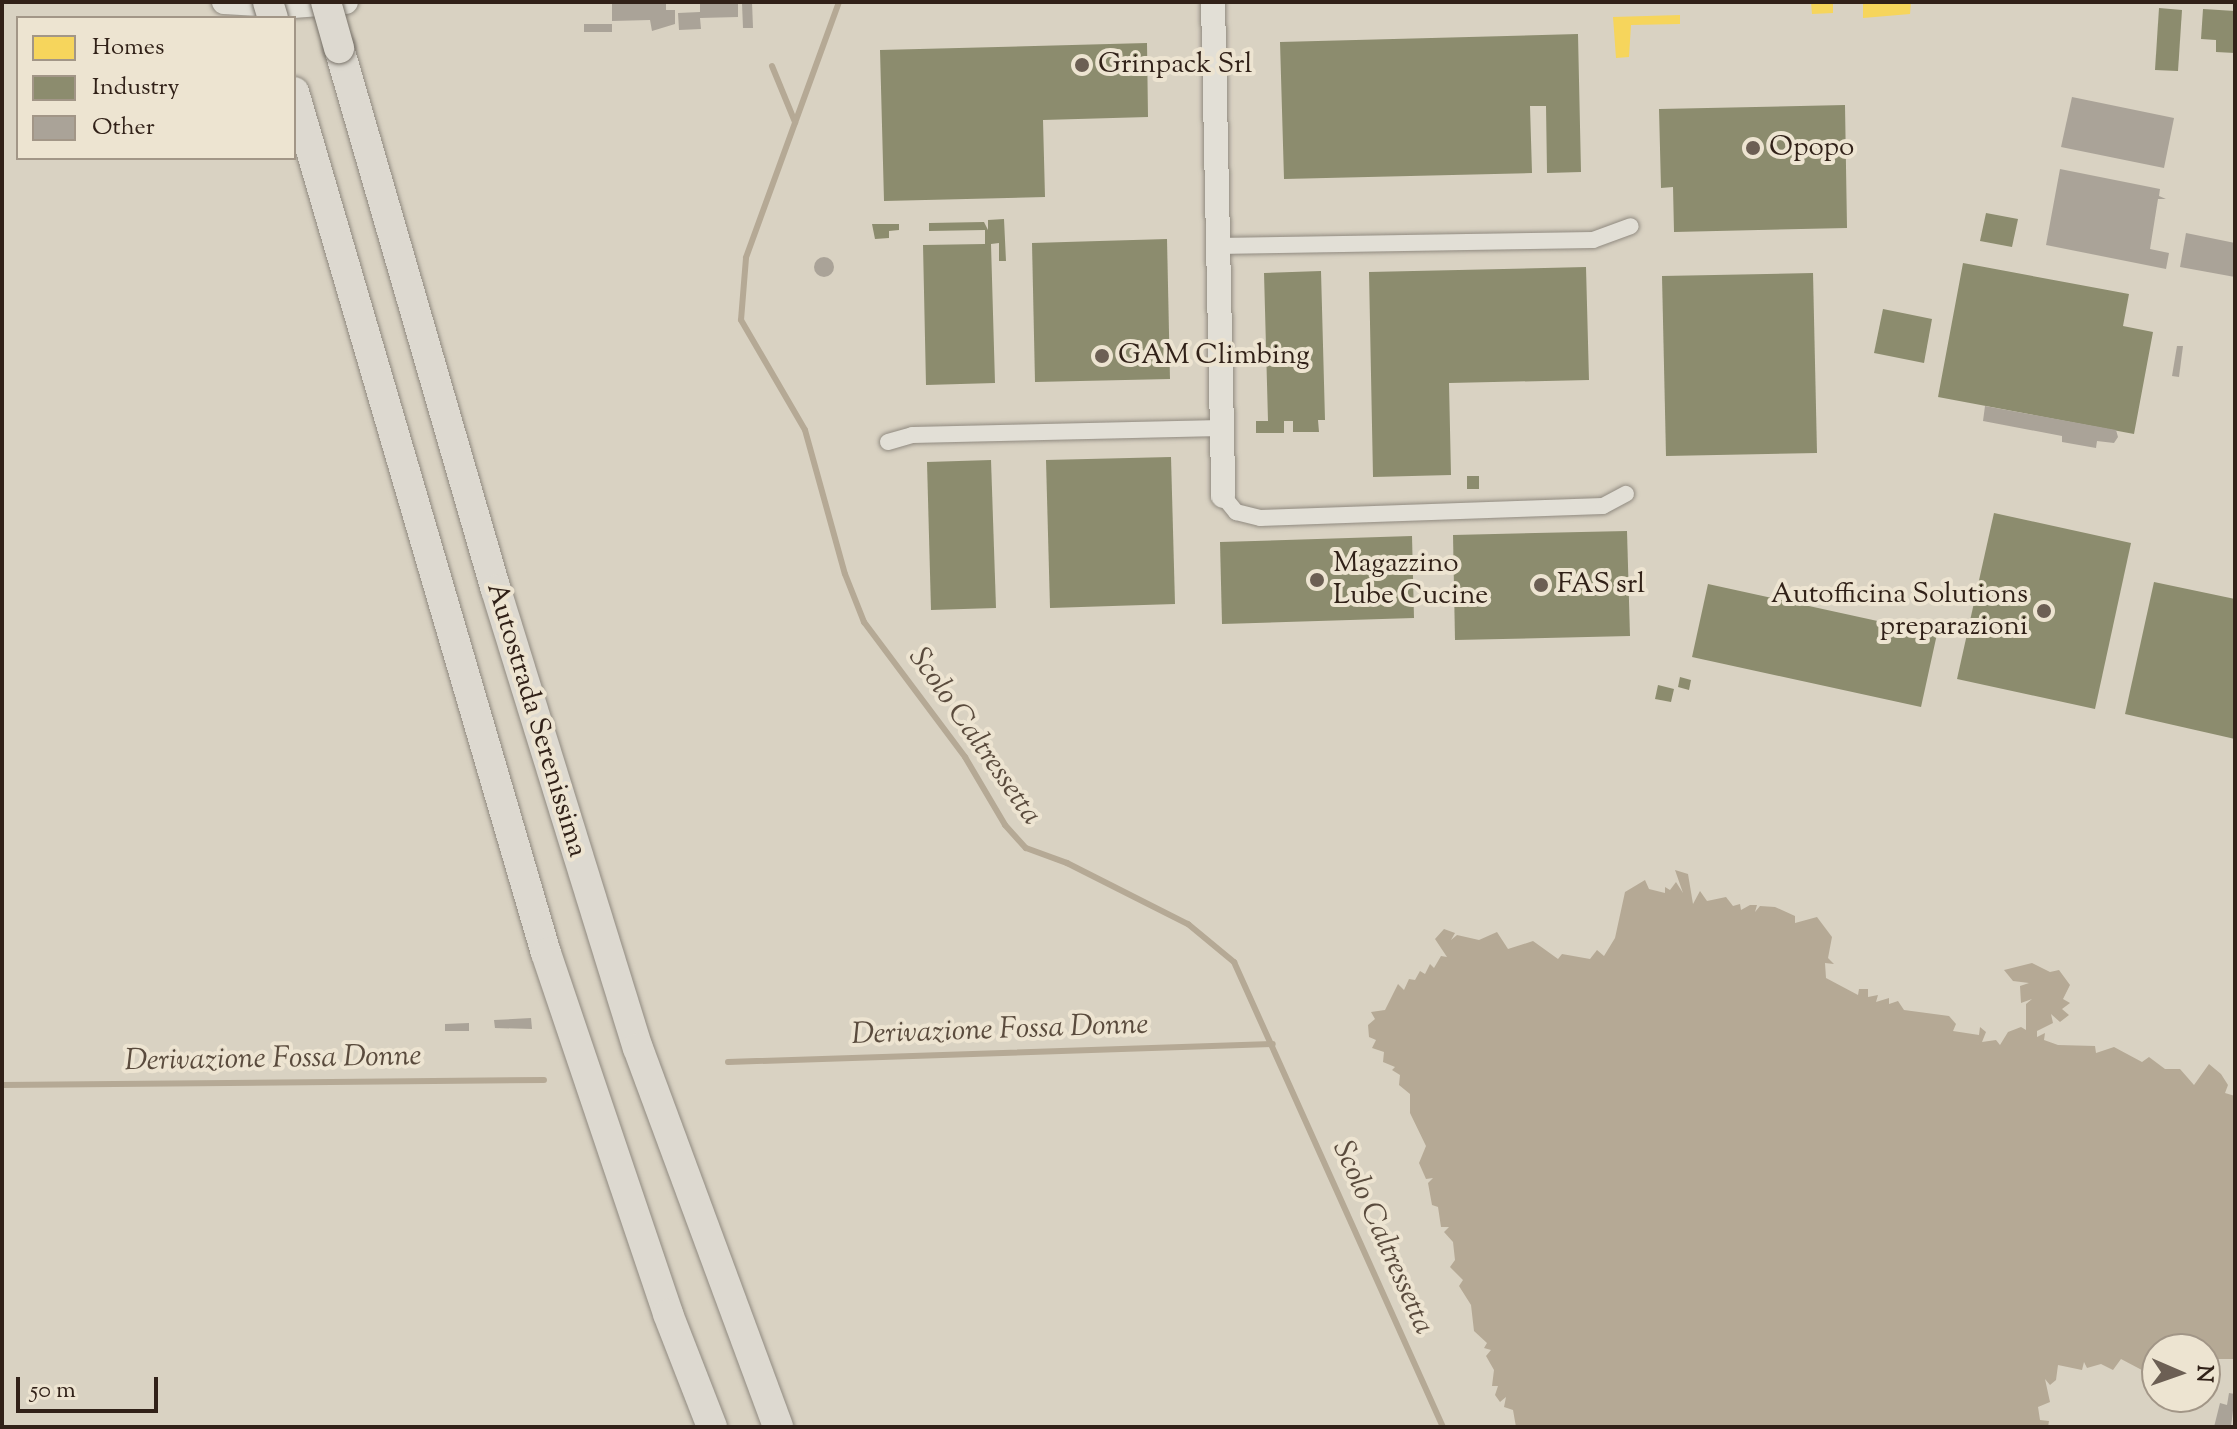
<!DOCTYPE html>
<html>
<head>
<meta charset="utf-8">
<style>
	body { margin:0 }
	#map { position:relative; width:2237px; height:1429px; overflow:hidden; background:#d9d2c2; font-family:"Sorts Mill Goudy",serif }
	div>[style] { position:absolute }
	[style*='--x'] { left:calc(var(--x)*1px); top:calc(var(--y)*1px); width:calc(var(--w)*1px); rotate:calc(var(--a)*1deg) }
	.water>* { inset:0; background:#b5a995 }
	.homes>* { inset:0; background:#f6d55c }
	.industry>* { inset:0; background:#8c8c6e }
	.stream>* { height:6px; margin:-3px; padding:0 3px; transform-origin:3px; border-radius:3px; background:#b5a995 }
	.building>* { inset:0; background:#aaa398 }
	.round { border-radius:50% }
	.roads { filter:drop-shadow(0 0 2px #908a80) drop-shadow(0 0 2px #908a80) }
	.street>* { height:16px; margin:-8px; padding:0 8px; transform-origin:8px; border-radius:8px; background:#e2dfd6 }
	.secondary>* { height:24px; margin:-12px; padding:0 12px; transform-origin:12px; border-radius:12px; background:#e2dfd6 }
	.highway>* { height:30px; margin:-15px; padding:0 15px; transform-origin:15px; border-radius:15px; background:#ddd9d0 }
	.bridges { filter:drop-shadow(0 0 2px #787269) drop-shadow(0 0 2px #787269) }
	.highway-bridge>* { height:30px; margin:-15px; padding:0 15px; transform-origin:15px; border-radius:15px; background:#ddd9d0 }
	.dots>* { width:22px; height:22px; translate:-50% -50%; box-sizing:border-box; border:4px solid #ede4d1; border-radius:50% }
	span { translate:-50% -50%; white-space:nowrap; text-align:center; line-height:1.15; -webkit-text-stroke:8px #ede4d1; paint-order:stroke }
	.poi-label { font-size:28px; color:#312118 }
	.left { translate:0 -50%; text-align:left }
	.right { translate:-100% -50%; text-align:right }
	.street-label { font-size:28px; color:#312118 }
	.water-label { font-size:30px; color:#5a4b3d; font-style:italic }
	.frame { position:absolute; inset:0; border:4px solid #312118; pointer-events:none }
	.legend { position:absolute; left:16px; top:16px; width:280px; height:144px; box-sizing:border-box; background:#ede4d1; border:2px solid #a29687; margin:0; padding:10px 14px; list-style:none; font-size:24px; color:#312118 }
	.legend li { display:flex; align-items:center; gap:16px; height:40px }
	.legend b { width:40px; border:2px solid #a29687 }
	.north { position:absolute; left:2141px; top:1333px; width:80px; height:80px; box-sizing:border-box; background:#ede4d1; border:2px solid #a29687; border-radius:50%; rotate:92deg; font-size:22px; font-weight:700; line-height:32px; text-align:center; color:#312118 }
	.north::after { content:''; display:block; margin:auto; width:28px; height:36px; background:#6c5f54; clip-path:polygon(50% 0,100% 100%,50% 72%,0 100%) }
	.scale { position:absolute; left:16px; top:1377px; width:142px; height:36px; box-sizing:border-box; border:4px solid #312118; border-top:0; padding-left:10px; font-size:24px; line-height:28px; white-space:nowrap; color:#312118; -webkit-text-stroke:6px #ede4d1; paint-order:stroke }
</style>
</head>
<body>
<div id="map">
	<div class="water">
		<i style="clip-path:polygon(1675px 870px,1688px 874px,1693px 904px,1700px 891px,1707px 901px,1726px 897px,1733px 906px,1740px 904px,1741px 910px,1750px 905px,1757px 905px,1755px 912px,1760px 906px,1775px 907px,1795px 916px,1795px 923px,1817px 917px,1832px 937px,1828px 958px,1834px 964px,1825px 963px,1826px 978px,1858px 995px,1859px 989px,1868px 989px,1868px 997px,1878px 995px,1876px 1002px,1889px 998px,1889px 1004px,1898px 1001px,1904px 1010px,1949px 1016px,1956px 1024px,1953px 1031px,1979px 1035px,1980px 1027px,1986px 1032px,1982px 1042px,1996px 1040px,2000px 1045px,2008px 1032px,2021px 1027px,2026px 1030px,2026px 1004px,2032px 999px,2021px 1003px,2020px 986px,2029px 983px,2013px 981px,2004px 970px,2032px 963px,2050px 972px,2059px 970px,2070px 985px,2063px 999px,2070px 1003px,2062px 1009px,2069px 1015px,2060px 1022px,2051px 1014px,2053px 1023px,2037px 1031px,2037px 1037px,2045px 1033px,2044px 1040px,2058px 1045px,2095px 1046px,2096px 1053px,2114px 1047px,2142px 1062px,2149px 1057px,2165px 1069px,2180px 1069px,2194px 1085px,2209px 1064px,2221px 1074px,2228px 1085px,2225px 1093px,2235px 1096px,2235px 1359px,2207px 1359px,2205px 1364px,2205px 1349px,2157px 1349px,2157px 1378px,2121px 1359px,2113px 1370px,2101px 1364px,2087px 1368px,2084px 1362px,2082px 1370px,2058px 1365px,2056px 1380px,2050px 1385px,2045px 1379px,2050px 1402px,2038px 1407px,2040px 1420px,2049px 1421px,2048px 1427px,1516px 1427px,1513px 1410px,1504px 1407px,1506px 1397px,1500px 1402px,1495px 1395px,1498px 1386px,1492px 1386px,1494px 1370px,1486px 1356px,1491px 1350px,1484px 1348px,1487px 1343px,1474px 1331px,1471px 1305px,1459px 1286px,1463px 1280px,1450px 1267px,1455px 1260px,1453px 1242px,1444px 1232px,1449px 1227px,1441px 1227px,1438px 1207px,1432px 1205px,1428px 1183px,1433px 1178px,1426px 1179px,1419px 1163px,1426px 1146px,1410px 1113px,1410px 1094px,1399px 1085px,1400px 1075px,1392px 1070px,1395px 1067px,1383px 1062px,1384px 1052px,1372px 1048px,1376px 1040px,1369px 1037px,1368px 1025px,1375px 1019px,1371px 1012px,1385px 1010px,1398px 984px,1404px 990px,1409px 979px,1415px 980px,1420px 971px,1425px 974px,1430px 964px,1434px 968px,1441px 956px,1447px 957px,1435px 939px,1444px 929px,1455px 933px,1451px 940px,1457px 935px,1479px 940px,1497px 932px,1508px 949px,1533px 941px,1558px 959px,1562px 954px,1590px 959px,1597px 950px,1604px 956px,1615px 938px,1625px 892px,1645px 880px,1649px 889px,1665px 893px,1665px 887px,1670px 890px,1676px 882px,1683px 893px)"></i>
	</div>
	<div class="homes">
		<i style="clip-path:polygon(1811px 2px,1833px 2px,1833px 13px,1812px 14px)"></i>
		<i style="clip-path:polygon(1863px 2px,1911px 2px,1910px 14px,1863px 18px)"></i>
		<i style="clip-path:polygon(1680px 15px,1680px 24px,1631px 25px,1629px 57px,1616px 58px,1613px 17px)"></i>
	</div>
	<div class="industry">
		<i style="clip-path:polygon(2159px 8px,2182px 10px,2178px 71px,2155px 70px)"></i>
		<i style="clip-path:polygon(2203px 9px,2235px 11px,2235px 53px,2216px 52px,2216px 40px,2201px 39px)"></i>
		<i style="clip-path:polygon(1578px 34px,1581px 172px,1547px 173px,1546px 106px,1530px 106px,1532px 173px,1284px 179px,1280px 42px)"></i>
		<i style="clip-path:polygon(1147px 43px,1148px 117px,1043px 120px,1045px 197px,884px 201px,880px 50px)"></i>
		<i style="clip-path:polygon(1845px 105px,1847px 228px,1674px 232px,1673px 187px,1661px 188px,1659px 109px)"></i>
		<i style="clip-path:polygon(1986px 213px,2018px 219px,2012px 247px,1980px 241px)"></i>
		<i style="clip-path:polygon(1004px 219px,1006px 261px,999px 261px,999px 243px,991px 244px,995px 383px,926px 385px,923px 245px,985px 244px,985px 230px,929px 231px,929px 223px,984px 222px,988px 230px,988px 220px)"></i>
		<i style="clip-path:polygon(872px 224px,899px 224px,899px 230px,889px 231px,889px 238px,875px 239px)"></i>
		<i style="clip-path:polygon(1167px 239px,1170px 379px,1035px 382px,1032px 243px)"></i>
		<i style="clip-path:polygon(1963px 263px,2129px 294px,2123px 326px,2153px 332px,2134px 434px,1938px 397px)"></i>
		<i style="clip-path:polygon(1586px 267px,1589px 380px,1449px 383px,1451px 475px,1373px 477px,1369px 272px)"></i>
		<i style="clip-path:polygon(1321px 271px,1325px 420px,1318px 420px,1319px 432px,1293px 432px,1293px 421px,1284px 421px,1284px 433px,1256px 433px,1256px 421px,1268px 421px,1264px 273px)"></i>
		<i style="clip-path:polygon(1813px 273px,1817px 453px,1666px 456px,1662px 276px)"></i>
		<i style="clip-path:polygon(1883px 309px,1932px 319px,1924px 363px,1874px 353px)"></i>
		<i style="clip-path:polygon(1171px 457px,1175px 604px,1050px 608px,1046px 460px)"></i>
		<i style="clip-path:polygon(991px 460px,996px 608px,931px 610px,927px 462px)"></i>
		<i style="clip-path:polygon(1467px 476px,1479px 476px,1479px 489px,1467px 489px)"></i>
		<i style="clip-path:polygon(1994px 513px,2131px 543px,2095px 709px,1957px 679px)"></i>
		<i style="clip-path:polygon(1627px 531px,1630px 636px,1455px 640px,1453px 535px)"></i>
		<i style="clip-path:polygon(1412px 536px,1414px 618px,1222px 624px,1220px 542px)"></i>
		<i style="clip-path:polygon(2154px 582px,2235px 599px,2235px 739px,2125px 714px)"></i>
		<i style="clip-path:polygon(1708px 584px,1937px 634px,1921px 707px,1692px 657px)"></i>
		<i style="clip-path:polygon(1680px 677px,1691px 680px,1689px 690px,1678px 687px)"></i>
		<i style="clip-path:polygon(1658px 685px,1674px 689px,1671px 702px,1655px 699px)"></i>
	</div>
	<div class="stream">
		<i style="--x:839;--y:2;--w:272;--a:110"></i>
		<i style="--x:746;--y:258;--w:62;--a:94.6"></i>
		<i style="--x:741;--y:320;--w:127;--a:59.8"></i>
		<i style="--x:805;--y:430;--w:149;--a:74.5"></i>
		<i style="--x:845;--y:574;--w:52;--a:68.4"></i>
		<i style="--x:864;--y:622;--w:169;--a:53.2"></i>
		<i style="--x:965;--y:757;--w:79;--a:59.5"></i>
		<i style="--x:1005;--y:825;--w:31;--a:48"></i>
		<i style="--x:1026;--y:848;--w:44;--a:20.1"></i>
		<i style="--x:1067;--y:863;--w:136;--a:26.8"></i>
		<i style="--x:1188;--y:924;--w:60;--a:39.6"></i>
		<i style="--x:1234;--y:962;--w:510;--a:65.8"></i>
		<i style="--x:772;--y:66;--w:61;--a:67.7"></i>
		<i style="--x:728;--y:1062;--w:545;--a:-1.89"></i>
		<i style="--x:2;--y:1085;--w:542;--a:-0.53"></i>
	</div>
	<div class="building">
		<i style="clip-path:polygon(612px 2px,666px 2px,666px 10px,675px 10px,675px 24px,652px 31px,650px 20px,612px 21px)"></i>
		<i style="clip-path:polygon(700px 2px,738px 2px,738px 17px,700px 18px,701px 29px,679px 30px,678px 13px,700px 12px)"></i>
		<i style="clip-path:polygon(752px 2px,753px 28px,743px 28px,742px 3px)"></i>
		<i style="clip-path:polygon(584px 24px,612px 24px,612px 32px,584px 32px)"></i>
		<i style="clip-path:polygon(2072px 97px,2174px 118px,2164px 168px,2061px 147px)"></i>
		<i style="clip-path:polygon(2060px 169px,2160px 189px,2159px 196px,2166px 199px,2158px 199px,2150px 249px,2169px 253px,2166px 269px,2046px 245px)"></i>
		<i style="clip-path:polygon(2186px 233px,2235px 243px,2235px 277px,2180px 267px)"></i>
		<i class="round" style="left:814px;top:257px;width:20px;height:20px"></i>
		<i style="clip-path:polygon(2177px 346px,2183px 346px,2179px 377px,2172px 376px)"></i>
		<i style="clip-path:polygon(1985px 406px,2116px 430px,2118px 437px,2114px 443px,2097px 441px,2096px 448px,2062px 442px,2062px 436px,1983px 421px)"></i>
		<i style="clip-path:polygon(531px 1018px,532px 1029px,495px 1028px,494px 1020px)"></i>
		<i style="clip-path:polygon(469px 1023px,469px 1031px,445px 1031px,445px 1024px)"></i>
		<i style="clip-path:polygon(2229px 1393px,2235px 1394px,2231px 1427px,2214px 1427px,2220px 1403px,2227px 1405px)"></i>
	</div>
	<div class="roads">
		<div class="street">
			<i style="--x:1217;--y:246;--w:376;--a:-0.9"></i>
			<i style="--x:1593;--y:240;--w:40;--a:-20.2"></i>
			<i style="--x:888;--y:442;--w:25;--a:-16"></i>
			<i style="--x:912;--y:435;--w:309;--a:-1.3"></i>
			<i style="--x:1223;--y:496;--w:21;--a:51"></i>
			<i style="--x:1236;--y:512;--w:25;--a:14"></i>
			<i style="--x:1260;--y:518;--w:343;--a:-2"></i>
			<i style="--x:1603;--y:506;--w:26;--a:-28"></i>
		</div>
		<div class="secondary">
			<i style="--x:224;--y:2;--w:69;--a:3.3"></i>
			<i style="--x:293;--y:6;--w:53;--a:-4.3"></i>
			<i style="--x:1213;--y:2;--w:494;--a:88.8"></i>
		</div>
		<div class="highway">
			<i style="--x:339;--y:48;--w:564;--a:73.85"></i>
			<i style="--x:496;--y:590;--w:480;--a:72.8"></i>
			<i style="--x:638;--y:1048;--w:404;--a:69.7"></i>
			<i style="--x:294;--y:92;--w:897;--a:73.69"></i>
			<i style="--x:546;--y:953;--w:381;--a:71.3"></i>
			<i style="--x:668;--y:1314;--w:121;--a:68.7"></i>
		</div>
	</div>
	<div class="bridges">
		<div class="highway-bridge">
			<i style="--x:268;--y:2;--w:17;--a:73"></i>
			<i style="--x:326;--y:2;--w:48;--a:74.2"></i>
		</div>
	</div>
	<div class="dots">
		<i style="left:1082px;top:65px;background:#6c5f54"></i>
		<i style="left:1753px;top:148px;background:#6c5f54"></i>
		<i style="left:1102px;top:356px;background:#6c5f54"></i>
		<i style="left:1317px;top:580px;background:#6c5f54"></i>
		<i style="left:1541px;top:585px;background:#6c5f54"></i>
		<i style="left:2044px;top:611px;background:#6c5f54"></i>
	</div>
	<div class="poi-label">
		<span class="left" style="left:1098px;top:65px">Grinpack Srl</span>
		<span class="left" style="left:1769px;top:148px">Opopo</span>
		<span class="left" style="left:1118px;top:356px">GAM Climbing</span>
		<span class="left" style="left:1333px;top:580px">Magazzino<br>Lube Cucine</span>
		<span class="left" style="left:1557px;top:585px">FAS srl</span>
		<span class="right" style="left:2028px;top:611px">Autofficina Solutions<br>preparazioni</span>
	</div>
	<div class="street-label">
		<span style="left:536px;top:720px;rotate:73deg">Autostrada Serenissima</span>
	</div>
	<div class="water-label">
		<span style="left:974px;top:737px;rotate:55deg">Scolo Caltressetta</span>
		<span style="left:1000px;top:1031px;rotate:-2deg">Derivazione Fossa Donne</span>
		<span style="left:273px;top:1060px;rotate:-1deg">Derivazione Fossa Donne</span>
		<span style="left:1382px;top:1238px;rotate:66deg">Scolo Caltressetta</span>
	</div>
	<div class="frame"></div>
	<ul class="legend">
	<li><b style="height:22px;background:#f6d55c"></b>Homes</li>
	<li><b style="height:22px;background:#8c8c6e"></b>Industry</li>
	<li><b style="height:22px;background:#aaa398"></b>Other</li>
	</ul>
	<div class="north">N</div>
	<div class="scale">50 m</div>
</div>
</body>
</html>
